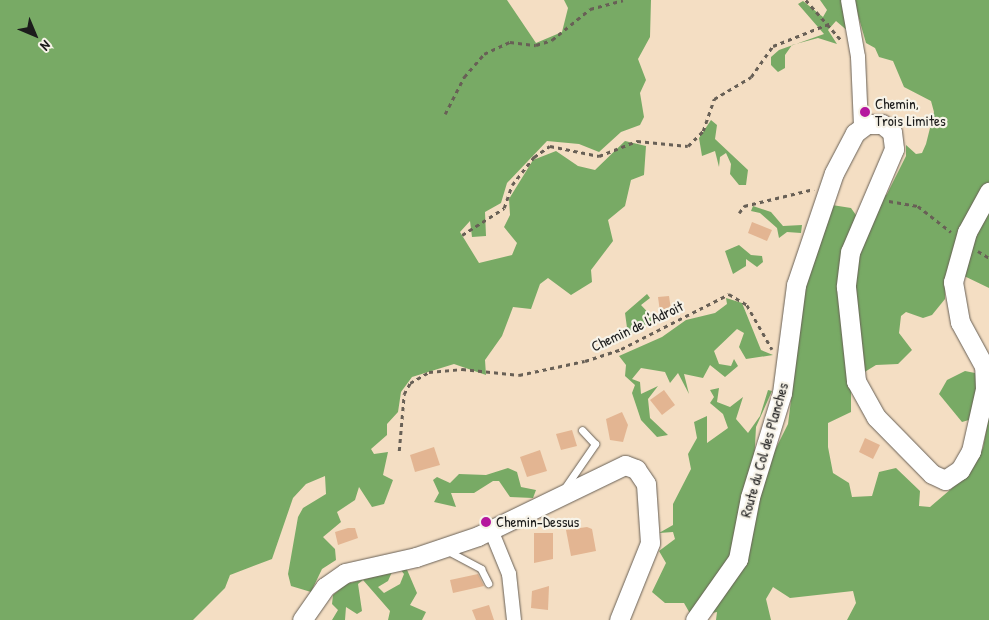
<!DOCTYPE html>
<html>
<head>
<meta charset="utf-8">
<style>
	body { margin:0 }
	#map { position:relative; width:989px; height:620px; overflow:hidden; background:#f4dec3; font-family:"Patrick Hand",sans-serif }
	div>[style] { position:absolute }
	[style*='--x'] { left:calc(var(--x)*1px); top:calc(var(--y)*1px); width:calc(var(--w)*1px); rotate:calc(var(--a)*1deg) }
	.forest>* { inset:0; background:#78aa65 }
	.building>* { inset:0; background:#e3b592 }
	.path>* { height:2.5px; margin-top:-1.25px; transform-origin:0; background:repeating-linear-gradient(90deg,#686056 0 4px,transparent 0 8px) }
	.roads { filter:drop-shadow(0 0 1px #686056) drop-shadow(0 0 1px #686056) }
	.lane>* { height:7px; margin:-3.5px; padding:0 3.5px; transform-origin:3.5px; border-radius:3.5px; background:#fff }
	.street>* { height:14px; margin:-7px; padding:0 7px; transform-origin:7px; border-radius:7px; background:#fff }
	.secondary>* { height:19px; margin:-9.5px; padding:0 9.5px; transform-origin:9.5px; border-radius:9.5px; background:#fff }
	.dots>* { width:14px; height:14px; translate:-50% -50%; box-sizing:border-box; border:2px solid #f7f3e8; border-radius:50% }
	span { translate:-50% -50%; white-space:nowrap; text-align:center; line-height:1.15; -webkit-text-stroke:4.5px #f7f3e8; paint-order:stroke }
	.poi-label { font-size:15px; color:#1c1c1c }
	.left { translate:0 -50%; text-align:left }
	.street-label { font-size:15px; color:#1c1c1c }
	.north { position:absolute; left:10px; top:10px; width:50px; height:50px; -webkit-text-stroke:4px #f7f3e8; paint-order:stroke; rotate:135deg; font-size:14px; font-weight:700; line-height:20px; text-align:center; color:#1c1c1c }
	.north::after { content:''; display:block; margin:auto; width:18px; height:22px; background:#1c1c1c; clip-path:polygon(50% 0,100% 100%,50% 72%,0 100%) }
</style>
</head>
<body>
<div id="map">
	<div class="forest">
		<i style="clip-path:polygon(0 0,507px 0,536px 43px,562px 32px,568px 8px,564px 0,651px 0,650px 37px,638px 59px,646px 80px,640px 93px,644px 117px,640px 125px,621px 132px,599px 152px,579px 144px,547px 141px,507px 183px,501px 203px,485px 212px,486px 236px,472px 237px,470px 221px,460px 232px,479px 263px,512px 255px,517px 243px,504px 227px,510px 215px,509px 199px,533px 160px,556px 151px,578px 166px,595px 170px,625px 141px,646px 146px,644px 175px,631px 180px,625px 206px,608px 220px,613px 241px,591px 270px,592px 282px,571px 295px,548px 278px,540px 284px,531px 309px,513px 307px,502px 336px,485px 360px,486px 375px,454px 364px,412px 377px,401px 392px,398px 412px,387px 424px,387px 435px,371px 449px,374px 454px,388px 452px,383px 475px,393px 480px,384px 504px,372px 507px,359px 487px,355px 500px,337px 512px,341px 522px,323px 537px,335px 549px,336px 560px,322px 569px,311px 592px,291px 586px,288px 574px,298px 517px,303px 508px,326px 494px,325px 476px,306px 484px,293px 498px,272px 559px,230px 575px,225px 588px,193px 620px,0 620px)"></i>
		<i style="clip-path:polygon(820px 0,989px 0,989px 288px,960px 274px,945px 278px,945px 299px,932px 315px,923px 318px,906px 312px,901px 316px,899px 333px,912px 350px,898px 364px,876px 365px,863px 373px,851px 390px,851px 412px,828px 423px,828px 447px,833px 473px,849px 483px,852px 497px,872px 496px,879px 472px,896px 468px,920px 491px,919px 506px,930px 507px,965px 477px,983px 448px,989px 414px,962px 422px,939px 394px,947px 380px,965px 371px,975px 373px,989px 406px,989px 620px,847px 620px,856px 603px,853px 591px,790px 598px,773px 587px,766px 599px,771px 620px,716px 620px,717px 612px,692px 617px,684px 603px,665px 603px,652px 592px,666px 563px,659px 551px,675px 539px,673px 532px,659px 533px,673px 525px,673px 504px,691px 469px,688px 454px,697px 438px,694px 422px,707px 416px,707px 443px,728px 428px,723px 414px,710px 403px,714px 397px,710px 390px,719px 388px,717px 402px,730px 407px,743px 397px,736px 419px,748px 433px,760px 416px,768px 390px,772px 391px,756px 427px,754px 464px,773px 454px,788px 424px,807px 273px,832px 205px,851px 208px,858px 218px,887px 194px,906px 156px,906px 145px,916px 154px,922px 153px,926px 144px,934px 112px,931px 101px,904px 87px,893px 61px,879px 57px,875px 48px,866px 43px,856px 8px,849px 32px,836px 21px,828px 30px,837px 44px,818px 38px,792px 45px,785px 55px,785px 68px,778px 72px,771px 65px,771px 57px,779px 50px,824px 34px,798px 4px,803px 1px,823px 17px,827px 10px)"></i>
		<i style="clip-path:polygon(711px 120px,717px 125px,715px 139px,748px 170px,746px 185px,739px 185px,730px 174px,731px 164px,726px 153px,720px 157px,719px 167px,715px 151px,702px 156px,699px 138px)"></i>
		<i style="clip-path:polygon(753px 206px,771px 212px,783px 226px,802px 225px,801px 233px,787px 232px,779px 238px,777px 228px,760px 213px,751px 211px)"></i>
		<i style="clip-path:polygon(739px 245px,751px 255px,762px 256px,763px 262px,757px 267px,746px 259px,746px 266px,733px 274px,725px 251px)"></i>
		<i style="clip-path:polygon(647px 294px,650px 298px,641px 305px,655px 320px,628px 335px,625px 313px)"></i>
		<i style="clip-path:polygon(726px 298px,742px 303px,761px 350px,773px 355px,746px 359px,739px 347px,744px 333px,737px 329px,714px 351px,719px 364px,731px 366px,734px 359px,738px 366px,725px 377px,710px 365px,703px 378px,684px 374px,689px 394px,678px 373px,670px 383px,665px 372px,641px 368px,632px 379px,640px 382px,641px 394px,658px 386px,648px 399px,650px 418px,668px 435px,657px 437px,641px 420px,632px 393px,635px 385px,625px 376px,626px 365px,619px 356px,662px 337px,686px 320px,715px 313px,727px 304px)"></i>
		<i style="clip-path:polygon(508px 468px,517px 472px,521px 487px,536px 490px,533px 498px,510px 497px,499px 481px,493px 481px,474px 493px,451px 493px,456px 507px,434px 502px,439px 493px,433px 480px,437px 477px,450px 483px,459px 474px,486px 475px)"></i>
		<i style="clip-path:polygon(405px 565px,417px 593px,410px 605px,426px 612px,422px 620px,388px 620px,390px 611px,363px 580px,358px 584px,362px 611px,357px 614px,346px 607px,345px 620px,332px 620px,338px 610px,332px 604px,333px 595px,346px 584px,392px 572px,388px 581px,378px 587px,384px 593px,400px 584px,404px 574px,400px 569px)"></i>
	</div>
	<div class="building">
		<i style="clip-path:polygon(752px 222px,772px 230px,767px 241px,748px 233px)"></i>
		<i style="clip-path:polygon(669px 296px,671px 310px,660px 312px,658px 297px)"></i>
		<i style="clip-path:polygon(664px 390px,675px 405px,662px 415px,650px 400px)"></i>
		<i style="clip-path:polygon(622px 412px,628px 425px,623px 442px,610px 440px,606px 419px)"></i>
		<i style="clip-path:polygon(572px 430px,577px 446px,561px 450px,556px 434px)"></i>
		<i style="clip-path:polygon(865px 438px,880px 445px,873px 459px,859px 452px)"></i>
		<i style="clip-path:polygon(434px 447px,440px 465px,415px 472px,410px 455px)"></i>
		<i style="clip-path:polygon(540px 450px,547px 471px,527px 477px,520px 457px)"></i>
		<i style="clip-path:polygon(587px 527px,592px 529px,596px 551px,571px 556px,566px 530px)"></i>
		<i style="clip-path:polygon(348px 528px,355px 528px,358px 538px,338px 545px,335px 532px)"></i>
		<i style="clip-path:polygon(534px 533px,553px 533px,553px 559px,534px 563px)"></i>
		<i style="clip-path:polygon(478px 574px,484px 586px,453px 593px,450px 580px)"></i>
		<i style="clip-path:polygon(549px 586px,548px 610px,531px 608px,532px 591px)"></i>
		<i style="clip-path:polygon(489px 605px,494px 620px,476px 620px,472px 610px)"></i>
	</div>
	<div class="path">
		<i style="--x:806;--y:0;--w:55;--a:48.7"></i>
		<i style="--x:445;--y:114;--w:42;--a:-62.8"></i>
		<i style="--x:464;--y:77;--w:30;--a:-49"></i>
		<i style="--x:484;--y:54;--w:29;--a:-25"></i>
		<i style="--x:510;--y:42;--w:26;--a:7"></i>
		<i style="--x:536;--y:45;--w:17;--a:-17"></i>
		<i style="--x:552;--y:40;--w:49;--a:-39.2"></i>
		<i style="--x:590;--y:9;--w:34;--a:-15"></i>
		<i style="--x:889;--y:201;--w:29;--a:10"></i>
		<i style="--x:918;--y:206;--w:42;--a:38.2"></i>
		<i style="--x:739;--y:213;--w:9;--a:-54"></i>
		<i style="--x:744;--y:206;--w:72;--a:-13.7"></i>
		<i style="--x:462;--y:235;--w:50;--a:-32.7"></i>
		<i style="--x:504;--y:208;--w:24;--a:-71"></i>
		<i style="--x:512;--y:185;--w:36;--a:-52"></i>
		<i style="--x:534;--y:157;--w:19;--a:-35"></i>
		<i style="--x:550;--y:146;--w:50;--a:11.5"></i>
		<i style="--x:599;--y:156;--w:41;--a:-21.5"></i>
		<i style="--x:637;--y:141;--w:51;--a:5.6"></i>
		<i style="--x:688;--y:146;--w:21;--a:-45"></i>
		<i style="--x:703;--y:131;--w:34;--a:-71"></i>
		<i style="--x:714;--y:99;--w:43;--a:-30.7"></i>
		<i style="--x:751;--y:77;--w:38;--a:-55"></i>
		<i style="--x:773;--y:46;--w:62;--a:-21.6"></i>
		<i style="--x:978;--y:251;--w:13;--a:32"></i>
		<i style="--x:399;--y:451;--w:57;--a:-85"></i>
		<i style="--x:404;--y:394;--w:13;--a:-61"></i>
		<i style="--x:410;--y:383;--w:22;--a:-30"></i>
		<i style="--x:429;--y:372;--w:33;--a:-5"></i>
		<i style="--x:462;--y:369;--w:57;--a:6"></i>
		<i style="--x:519;--y:375;--w:67;--a:-12"></i>
		<i style="--x:585;--y:361;--w:38;--a:-18"></i>
		<i style="--x:621;--y:349;--w:121;--a:-27"></i>
		<i style="--x:729;--y:294;--w:21;--a:31"></i>
		<i style="--x:747;--y:305;--w:51;--a:60.4"></i>
	</div>
	<div class="roads">
		<div class="lane">
			<i style="--x:564;--y:489;--w:55;--a:-55.4"></i>
			<i style="--x:595;--y:444;--w:19;--a:-133"></i>
			<i style="--x:446;--y:550;--w:40;--a:28"></i>
			<i style="--x:481;--y:569;--w:16;--a:63"></i>
		</div>
		<div class="street">
			<i style="--x:848;--y:0;--w:58;--a:80"></i>
			<i style="--x:858;--y:57;--w:70;--a:87.5"></i>
			<i style="--x:491;--y:530;--w:48;--a:67.8"></i>
			<i style="--x:509;--y:574;--w:46;--a:83.8"></i>
		</div>
		<div class="secondary">
			<i style="--x:302;--y:620;--w:40;--a:-55.1"></i>
			<i style="--x:325;--y:587;--w:24;--a:-35"></i>
			<i style="--x:345;--y:573;--w:73;--a:-12.7"></i>
			<i style="--x:416;--y:557;--w:65;--a:-18.7"></i>
			<i style="--x:478;--y:536;--w:163;--a:-25.8"></i>
			<i style="--x:625;--y:465;--w:12;--a:20"></i>
			<i style="--x:636;--y:469;--w:18;--a:56"></i>
			<i style="--x:646;--y:484;--w:59;--a:86.1"></i>
			<i style="--x:650;--y:543;--w:83;--a:111.9"></i>
			<i style="--x:695;--y:620;--w:75;--a:-54.8"></i>
			<i style="--x:738;--y:559;--w:63;--a:-79"></i>
			<i style="--x:750;--y:497;--w:109;--a:-72.9"></i>
			<i style="--x:782;--y:393;--w:109;--a:-82.6"></i>
			<i style="--x:796;--y:285;--w:118;--a:-71.3"></i>
			<i style="--x:834;--y:173;--w:45;--a:-62.3"></i>
			<i style="--x:855;--y:133;--w:15;--a:-37"></i>
			<i style="--x:867;--y:124;--w:15;--a:0"></i>
			<i style="--x:882;--y:124;--w:13;--a:39"></i>
			<i style="--x:892;--y:132;--w:17;--a:83"></i>
			<i style="--x:894;--y:149;--w:112;--a:113.1"></i>
			<i style="--x:850;--y:252;--w:35;--a:97"></i>
			<i style="--x:846;--y:287;--w:95;--a:83.9"></i>
			<i style="--x:856;--y:381;--w:41;--a:60.9"></i>
			<i style="--x:876;--y:417;--w:80;--a:45.5"></i>
			<i style="--x:932;--y:474;--w:14;--a:25"></i>
			<i style="--x:945;--y:480;--w:18;--a:-34"></i>
			<i style="--x:960;--y:470;--w:22;--a:-60"></i>
			<i style="--x:971;--y:451;--w:64;--a:-77.3"></i>
			<i style="--x:985;--y:389;--w:23;--a:-92"></i>
			<i style="--x:984;--y:366;--w:50;--a:-118.6"></i>
			<i style="--x:960;--y:322;--w:41;--a:-99.9"></i>
			<i style="--x:953;--y:282;--w:52;--a:-74.4"></i>
			<i style="--x:967;--y:232;--w:46;--a:-61.2"></i>
		</div>
	</div>
	<div class="dots">
		<i style="left:865px;top:112px;background:#b5179e"></i>
		<i style="left:486px;top:522px;background:#b5179e"></i>
	</div>
	<div class="poi-label">
		<span class="left" style="left:875px;top:112px">Chemin,<br>Trois Limites</span>
		<span class="left" style="left:496px;top:522px">Chemin-Dessus</span>
	</div>
	<div class="street-label">
		<span style="left:637px;top:326px;rotate:-25deg">Chemin de l'Adroit</span>
		<span style="left:764px;top:450px;rotate:-74deg">Route du Col des Planches</span>
	</div>
	<div class="north">N</div>
</div>
</body>
</html>
